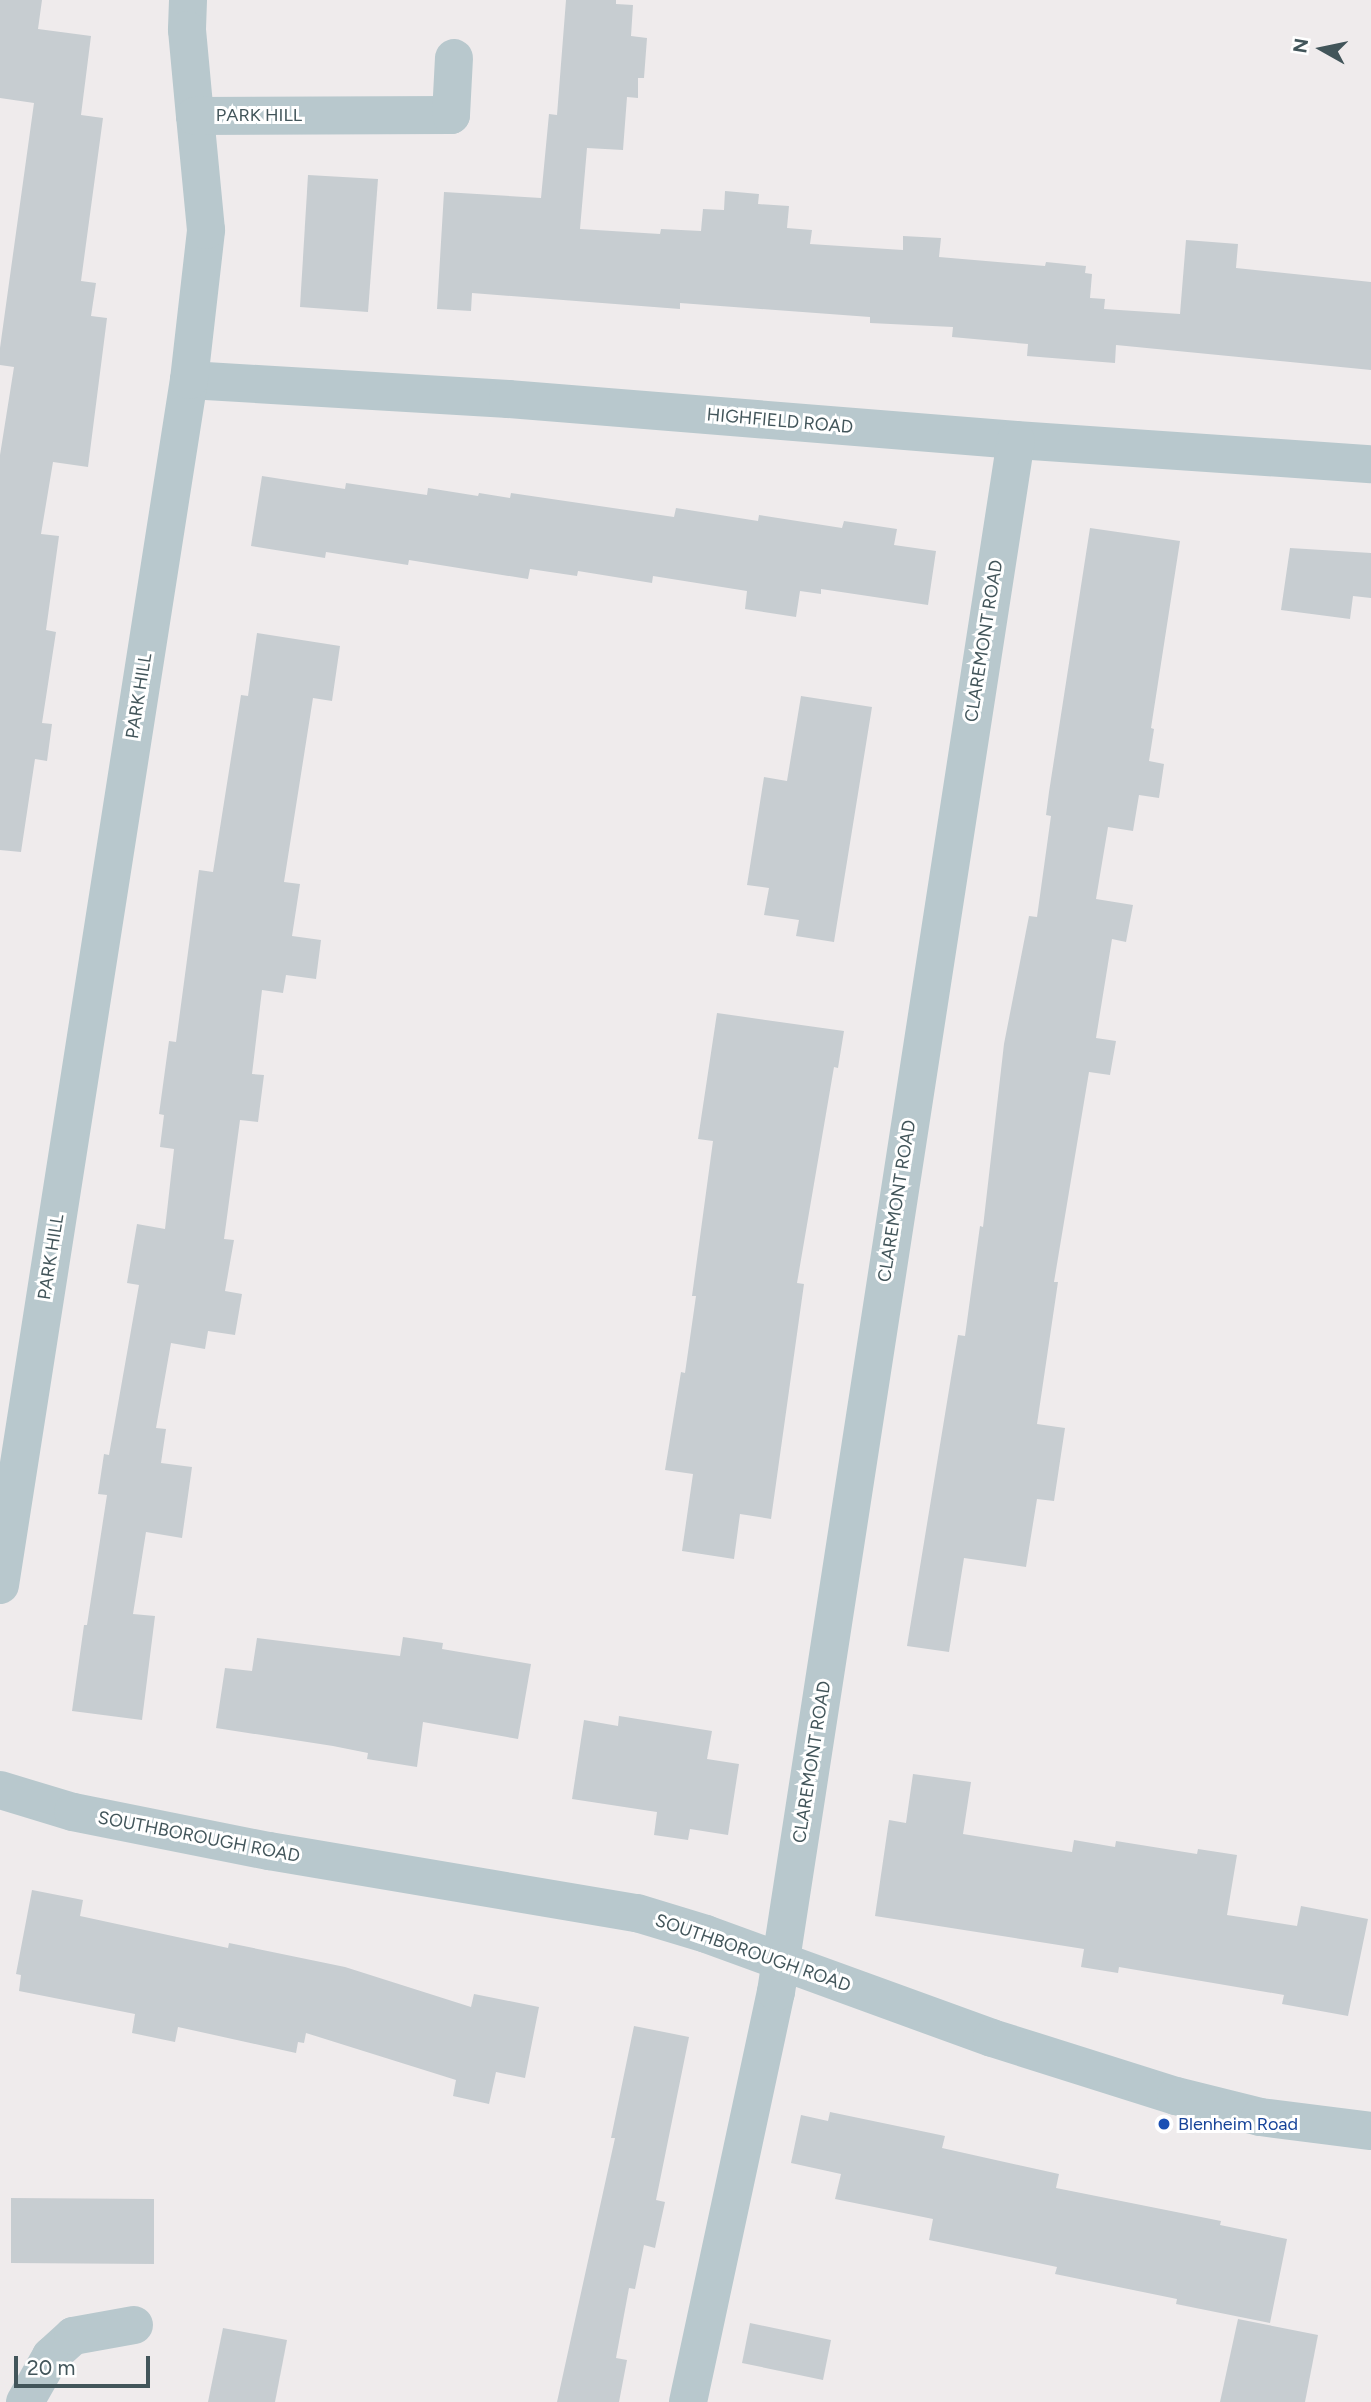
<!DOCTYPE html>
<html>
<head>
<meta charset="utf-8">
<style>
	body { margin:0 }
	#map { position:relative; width:1371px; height:2402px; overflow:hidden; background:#efebec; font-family:Figtree,sans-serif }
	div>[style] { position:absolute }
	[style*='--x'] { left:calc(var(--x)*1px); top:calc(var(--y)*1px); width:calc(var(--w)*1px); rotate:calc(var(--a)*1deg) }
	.building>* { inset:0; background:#c7cdd1 }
	.minor>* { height:38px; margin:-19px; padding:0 19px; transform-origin:19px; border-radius:19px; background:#b8c8cd }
	.dots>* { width:19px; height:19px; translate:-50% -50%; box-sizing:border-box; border:4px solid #fff; border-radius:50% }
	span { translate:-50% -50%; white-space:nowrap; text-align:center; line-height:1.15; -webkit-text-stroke:6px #fff; paint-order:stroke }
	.street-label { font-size:18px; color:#42555a }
	.transit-label { font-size:18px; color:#164399 }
	.left { translate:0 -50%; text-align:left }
	.north { position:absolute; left:1287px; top:14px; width:70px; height:70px; -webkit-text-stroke:5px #fff; paint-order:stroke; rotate:279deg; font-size:19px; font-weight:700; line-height:28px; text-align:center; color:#42555a }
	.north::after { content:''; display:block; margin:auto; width:24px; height:32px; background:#42555a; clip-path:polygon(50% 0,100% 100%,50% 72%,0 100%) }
	.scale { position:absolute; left:14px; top:2356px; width:136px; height:32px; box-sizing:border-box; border:4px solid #42555a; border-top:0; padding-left:9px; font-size:21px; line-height:24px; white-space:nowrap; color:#42555a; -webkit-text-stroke:5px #fff; paint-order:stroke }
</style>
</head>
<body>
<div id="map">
	<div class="building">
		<i style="clip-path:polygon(0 0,42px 0,38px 29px,91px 36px,81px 115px,103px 118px,81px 281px,96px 283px,91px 316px,107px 318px,88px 467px,53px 462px,41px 534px,59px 536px,46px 630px,56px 632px,42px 723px,52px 724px,47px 761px,35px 759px,21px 852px,0 850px,0 455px,14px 367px,0 365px,0 348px,34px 103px,0 98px)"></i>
		<i style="clip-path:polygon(566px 0,616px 0,616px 4px,633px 5px,631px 36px,647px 38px,644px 78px,638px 78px,638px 98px,627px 97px,623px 150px,587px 148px,580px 229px,660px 234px,661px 229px,701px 231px,703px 209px,724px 210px,725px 191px,759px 194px,758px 204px,789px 206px,787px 228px,812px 230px,810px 244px,903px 250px,903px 236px,941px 238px,939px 257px,1045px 266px,1046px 262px,1086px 266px,1085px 273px,1092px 274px,1090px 298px,1105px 299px,1104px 309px,1180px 314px,1186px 240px,1238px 244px,1236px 268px,1371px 282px,1371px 370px,1116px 345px,1115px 363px,1027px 356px,1028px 344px,952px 337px,953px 327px,870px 323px,870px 317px,680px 303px,680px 309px,472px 293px,471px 311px,437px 309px,444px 192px,541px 198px,549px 114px,557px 115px)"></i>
		<i style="clip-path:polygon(308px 175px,378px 179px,368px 312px,300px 307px)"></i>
		<i style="clip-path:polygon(262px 476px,345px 489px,346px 483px,427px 495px,428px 488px,478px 496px,479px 493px,510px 498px,511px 493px,674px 517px,676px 508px,758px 521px,759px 515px,842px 528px,844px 521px,897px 529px,894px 545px,936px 551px,928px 605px,821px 589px,821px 594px,800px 591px,796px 617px,745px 609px,747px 591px,653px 576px,652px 583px,578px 571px,577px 576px,530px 569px,528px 579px,409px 560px,408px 565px,326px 552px,325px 558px,251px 546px)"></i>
		<i style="clip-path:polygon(1090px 528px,1180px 541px,1151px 728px,1154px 729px,1149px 761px,1164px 764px,1159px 798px,1139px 795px,1133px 831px,1108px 827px,1096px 899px,1133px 905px,1126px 942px,1112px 939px,1096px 1038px,1116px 1041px,1110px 1075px,1089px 1072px,1054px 1282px,1058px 1282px,1037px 1424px,1065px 1428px,1054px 1501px,1037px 1499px,1026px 1567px,964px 1558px,949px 1652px,907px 1646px,958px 1335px,965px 1336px,980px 1226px,983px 1227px,1004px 1044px,1029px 916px,1037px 917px,1051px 816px,1046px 815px,1049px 792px)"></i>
		<i style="clip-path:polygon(1290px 548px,1371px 553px,1371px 598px,1353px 596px,1350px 619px,1281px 610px)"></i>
		<i style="clip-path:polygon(257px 633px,340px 646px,332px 701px,313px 698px,284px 882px,300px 884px,292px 936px,321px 940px,316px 979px,286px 975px,283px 993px,262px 990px,252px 1074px,264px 1075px,258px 1122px,240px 1120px,224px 1239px,234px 1240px,225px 1291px,242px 1294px,235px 1335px,208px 1331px,205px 1349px,171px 1343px,156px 1428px,166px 1429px,161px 1463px,192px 1467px,182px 1538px,146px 1532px,133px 1614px,155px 1616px,142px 1720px,72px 1711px,84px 1625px,87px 1625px,107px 1495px,98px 1494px,104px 1454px,109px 1455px,139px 1285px,127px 1283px,137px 1224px,165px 1229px,174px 1149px,160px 1147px,164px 1115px,159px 1114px,169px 1041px,176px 1042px,199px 870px,213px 872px,241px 695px,248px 696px)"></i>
		<i style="clip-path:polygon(801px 696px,872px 707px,834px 942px,796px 936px,799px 920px,764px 915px,769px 888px,747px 885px,764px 777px,787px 781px)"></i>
		<i style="clip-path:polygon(717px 1013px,844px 1031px,838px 1068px,834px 1067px,797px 1283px,804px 1284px,771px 1519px,740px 1514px,734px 1559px,682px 1551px,693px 1474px,665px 1470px,681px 1372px,685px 1373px,696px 1296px,692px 1296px,713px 1141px,698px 1139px)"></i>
		<i style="clip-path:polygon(403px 1637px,443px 1643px,442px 1649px,531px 1664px,518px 1739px,423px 1722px,417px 1767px,367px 1759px,368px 1753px,333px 1746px,216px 1728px,225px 1668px,252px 1671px,257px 1638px,400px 1656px)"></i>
		<i style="clip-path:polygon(619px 1716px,712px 1731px,707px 1759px,739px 1764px,728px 1835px,690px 1829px,688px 1840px,654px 1835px,657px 1812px,572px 1799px,584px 1720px,618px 1726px)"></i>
		<i style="clip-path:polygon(913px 1774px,971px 1782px,963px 1834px,1072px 1852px,1074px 1840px,1115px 1847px,1116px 1841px,1197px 1854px,1198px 1849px,1237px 1855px,1227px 1915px,1297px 1926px,1301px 1906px,1368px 1919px,1348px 2016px,1282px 2004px,1284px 1995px,1119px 1967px,1118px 1973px,1081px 1967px,1084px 1949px,875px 1916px,889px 1820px,906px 1823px)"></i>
		<i style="clip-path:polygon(32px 1890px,83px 1900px,80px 1916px,228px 1948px,229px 1943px,345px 1967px,471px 2007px,474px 1994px,539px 2007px,525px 2078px,496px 2072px,489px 2104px,453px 2096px,456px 2080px,306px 2033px,304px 2043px,298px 2042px,296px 2053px,178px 2027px,175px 2042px,132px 2033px,135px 2014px,19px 1991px,21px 1975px,16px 1974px)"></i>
		<i style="clip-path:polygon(634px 2026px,689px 2037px,656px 2200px,665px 2202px,655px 2248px,644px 2245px,635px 2289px,629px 2288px,616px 2358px,627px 2360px,619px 2402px,557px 2402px,615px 2138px,611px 2138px)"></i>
		<i style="clip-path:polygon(830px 2112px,945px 2136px,942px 2148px,1059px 2174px,1056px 2188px,1221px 2221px,1220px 2225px,1287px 2239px,1270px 2323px,1176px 2304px,1177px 2299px,1055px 2274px,1057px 2267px,929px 2240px,933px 2219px,835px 2199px,841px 2174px,791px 2163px,801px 2115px,828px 2121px)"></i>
		<i style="clip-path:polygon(11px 2198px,154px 2199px,154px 2264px,11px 2263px)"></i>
		<i style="clip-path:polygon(1238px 2319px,1318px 2335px,1305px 2402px,1220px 2402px)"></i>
		<i style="clip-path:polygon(750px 2323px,831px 2340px,823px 2380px,742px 2363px)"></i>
		<i style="clip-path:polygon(223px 2328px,287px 2340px,275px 2402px,208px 2402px)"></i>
	</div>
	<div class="minor">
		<i style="--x:188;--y:0;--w:30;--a:92"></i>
		<i style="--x:187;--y:30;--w:86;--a:84.7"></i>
		<i style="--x:189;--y:380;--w:320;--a:3.4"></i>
		<i style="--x:508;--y:399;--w:510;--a:4.61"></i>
		<i style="--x:1016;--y:440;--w:356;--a:3.9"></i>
		<i style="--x:0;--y:1585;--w:1220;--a:-81.09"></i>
		<i style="--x:189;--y:380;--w:151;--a:-83.5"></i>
		<i style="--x:206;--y:230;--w:115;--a:-95.5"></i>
		<i style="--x:195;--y:116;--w:256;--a:-0.2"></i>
		<i style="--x:451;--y:115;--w:57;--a:-87"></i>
		<i style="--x:0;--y:1790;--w:76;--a:16.8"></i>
		<i style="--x:73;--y:1812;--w:200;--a:11.3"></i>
		<i style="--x:269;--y:1851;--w:373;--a:9.6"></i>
		<i style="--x:637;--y:1913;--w:72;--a:16.9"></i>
		<i style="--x:706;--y:1934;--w:304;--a:20"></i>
		<i style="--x:992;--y:2038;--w:193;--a:17.5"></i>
		<i style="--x:1176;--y:2096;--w:87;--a:14"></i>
		<i style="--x:1260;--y:2117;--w:112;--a:7.2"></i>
		<i style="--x:25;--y:2402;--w:53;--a:-60.5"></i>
		<i style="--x:51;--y:2356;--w:30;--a:-42"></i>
		<i style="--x:73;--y:2336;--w:62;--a:-10.2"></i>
		<i style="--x:688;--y:2402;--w:419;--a:-77.9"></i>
		<i style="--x:776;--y:1992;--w:1570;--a:-81.21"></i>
	</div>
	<div class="dots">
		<i style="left:1164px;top:2124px;background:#1a4fb4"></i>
	</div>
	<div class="street-label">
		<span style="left:259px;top:115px">PARK HILL</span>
		<span style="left:780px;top:421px;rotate:5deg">HIGHFIELD ROAD</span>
		<span style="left:984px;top:641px;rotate:-81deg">CLAREMONT ROAD</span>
		<span style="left:139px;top:696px;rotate:-81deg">PARK HILL</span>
		<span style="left:897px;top:1201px;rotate:-81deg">CLAREMONT ROAD</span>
		<span style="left:51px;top:1257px;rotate:-81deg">PARK HILL</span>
		<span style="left:812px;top:1762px;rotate:-81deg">CLAREMONT ROAD</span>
		<span style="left:199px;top:1837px;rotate:11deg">SOUTHBOROUGH ROAD</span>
		<span style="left:753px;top:1953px;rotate:19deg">SOUTHBOROUGH ROAD</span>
	</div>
	<div class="transit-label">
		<span class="left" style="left:1178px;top:2124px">Blenheim Road</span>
	</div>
	<div class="north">N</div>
	<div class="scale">20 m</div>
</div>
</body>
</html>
